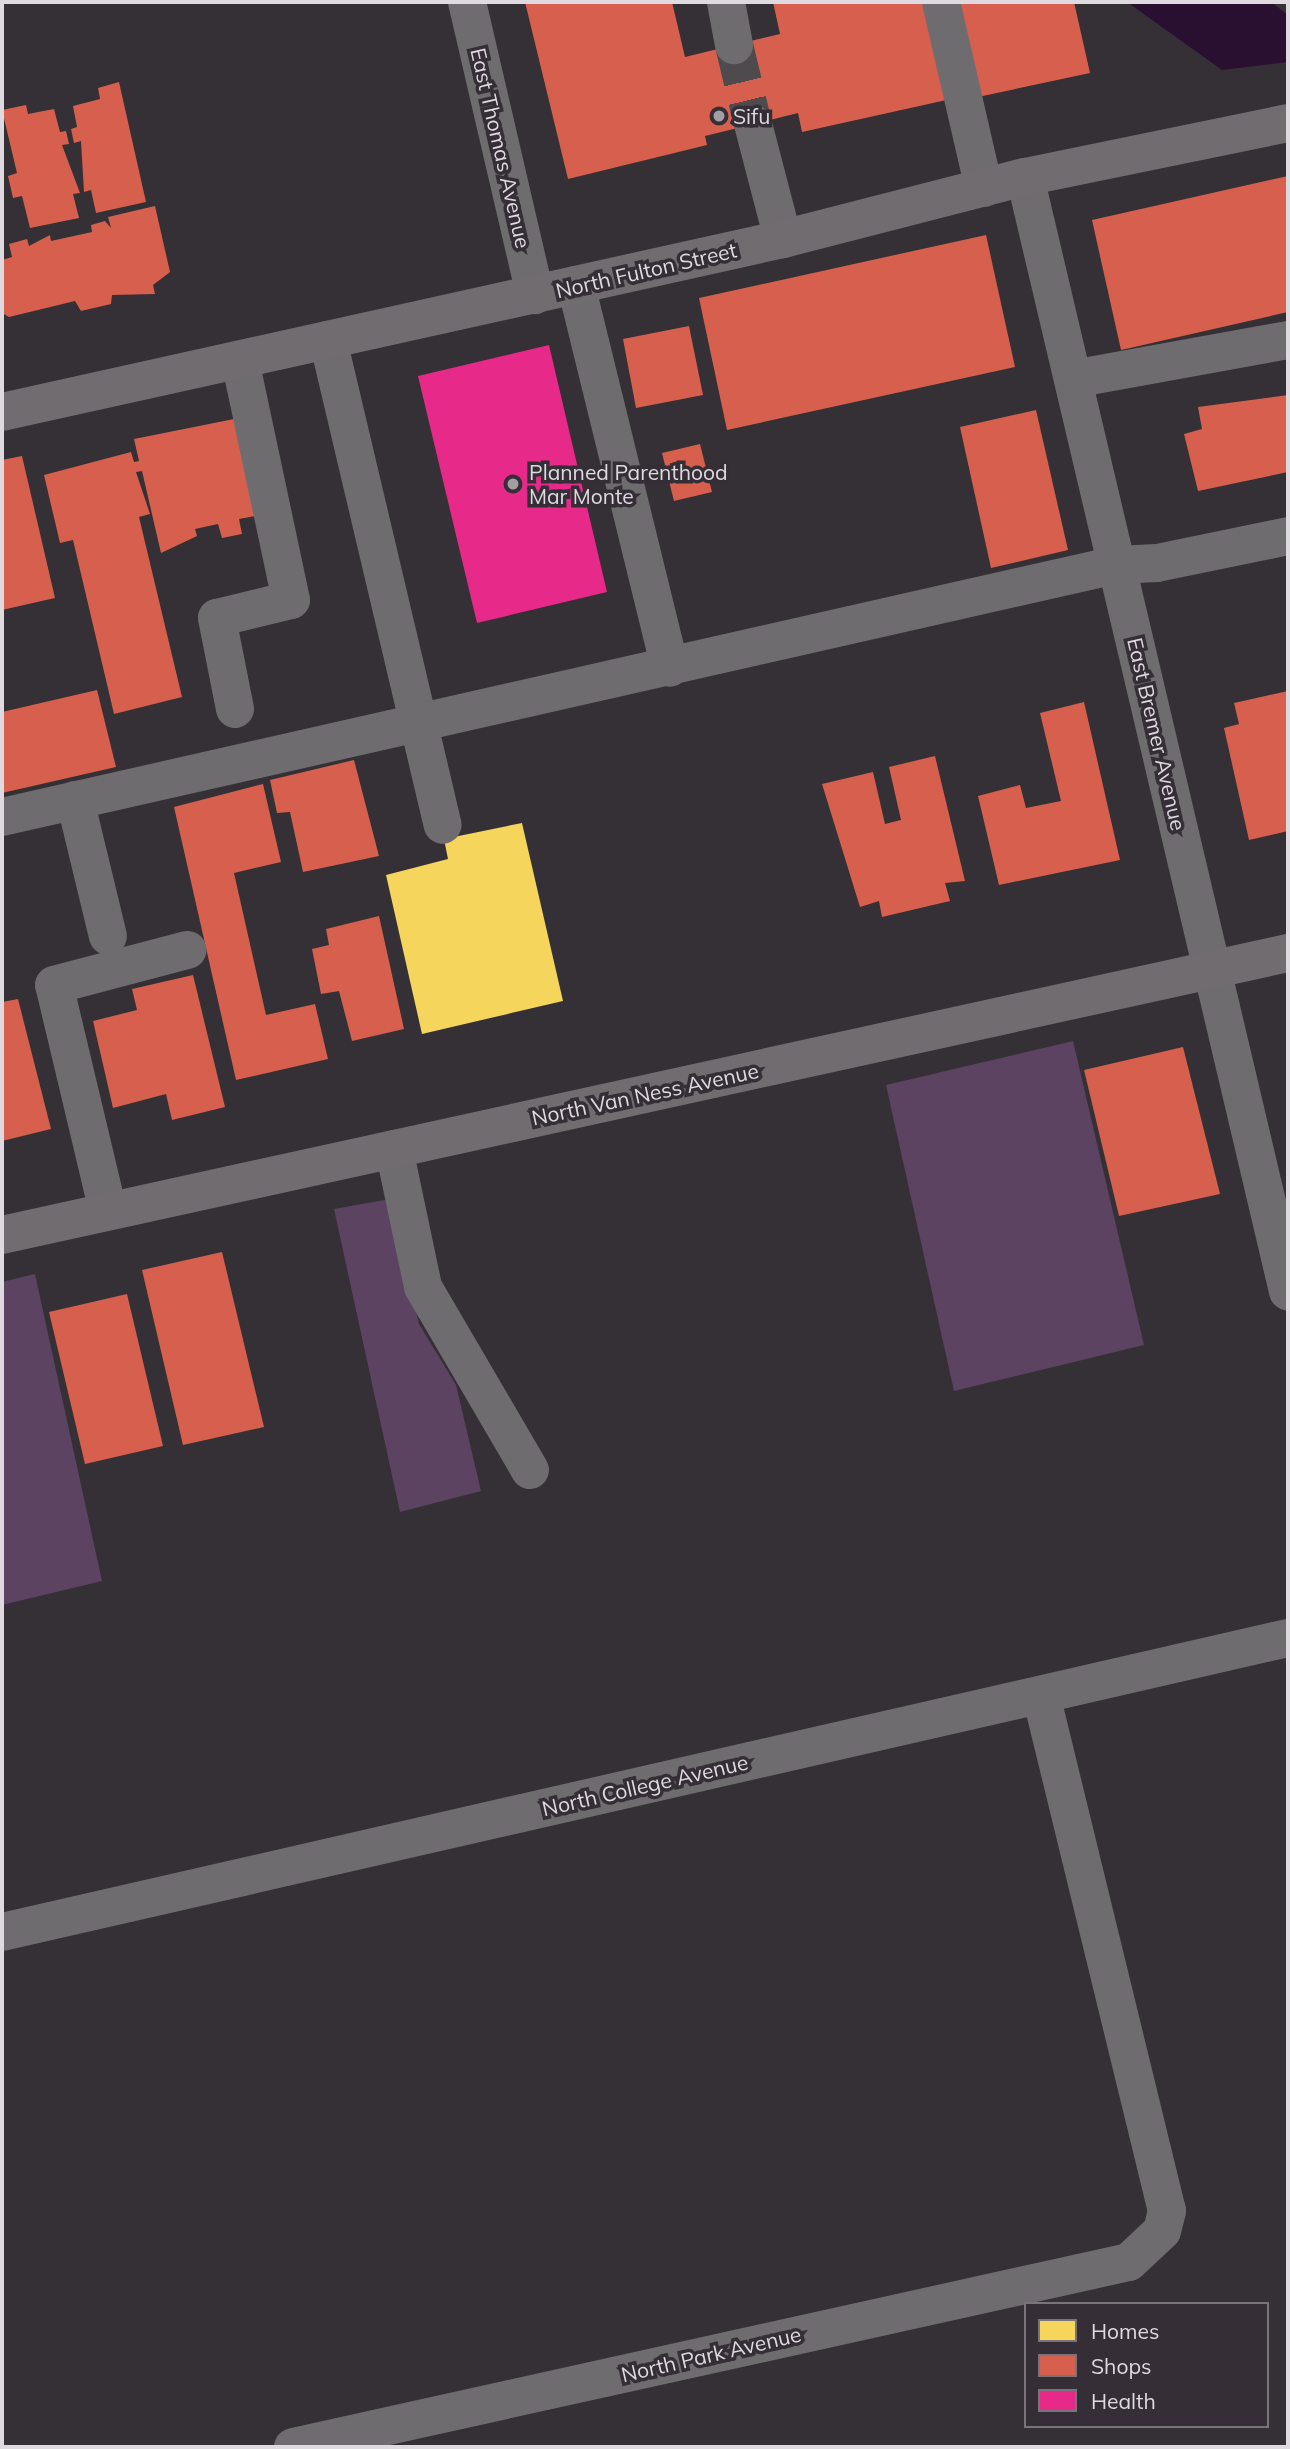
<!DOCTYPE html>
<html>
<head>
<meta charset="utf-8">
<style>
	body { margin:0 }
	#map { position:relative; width:1290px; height:2449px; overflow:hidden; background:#343035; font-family:Mulish,sans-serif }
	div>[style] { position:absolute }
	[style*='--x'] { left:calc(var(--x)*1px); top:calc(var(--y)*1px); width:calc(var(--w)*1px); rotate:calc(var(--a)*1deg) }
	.green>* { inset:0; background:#5c4362 }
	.water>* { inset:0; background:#2a1030 }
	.homes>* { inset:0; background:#f6d55c }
	.shops>* { inset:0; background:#d6604d }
	.health>* { inset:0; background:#e7298a }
	.minor-tunnel>* { height:38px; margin-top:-19px; transform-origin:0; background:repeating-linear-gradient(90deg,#4e4a4e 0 38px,transparent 0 57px) }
	.minor>* { height:38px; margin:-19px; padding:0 19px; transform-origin:19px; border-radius:19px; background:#6e6c6e }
	.major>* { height:38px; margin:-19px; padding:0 19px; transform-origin:19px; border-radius:19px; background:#706c70 }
	.dots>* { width:19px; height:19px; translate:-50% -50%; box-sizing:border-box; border:4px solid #352e37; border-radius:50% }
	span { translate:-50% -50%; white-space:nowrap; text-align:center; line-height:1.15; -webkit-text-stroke:7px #352e37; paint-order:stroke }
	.poi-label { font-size:21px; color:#dedadf }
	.left { translate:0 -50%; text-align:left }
	.street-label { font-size:21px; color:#dedadf }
	.frame { position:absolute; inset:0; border:4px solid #dedadf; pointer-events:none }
	.legend { position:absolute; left:1024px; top:2302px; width:245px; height:126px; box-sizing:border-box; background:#352e37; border:2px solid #79737a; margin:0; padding:9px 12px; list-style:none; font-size:21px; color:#dedadf }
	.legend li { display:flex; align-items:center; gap:14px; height:35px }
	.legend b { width:35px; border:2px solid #79737a }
</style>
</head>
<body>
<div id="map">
	<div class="green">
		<i style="clip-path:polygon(1073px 1041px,1144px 1345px,954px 1391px,886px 1085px)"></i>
		<i style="clip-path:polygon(390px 1199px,419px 1324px,456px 1385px,481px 1491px,400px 1512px,334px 1209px)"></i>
		<i style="clip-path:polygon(35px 1274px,102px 1581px,2px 1605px,2px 1282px)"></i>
	</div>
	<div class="water">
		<i style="clip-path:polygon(1127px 2px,1271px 2px,1288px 15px,1288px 62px,1222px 70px)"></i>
	</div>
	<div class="homes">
		<i style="clip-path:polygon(522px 823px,563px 1001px,422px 1034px,386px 875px,448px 859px,444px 839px)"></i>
	</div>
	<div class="shops">
		<i style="clip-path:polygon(525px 2px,672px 2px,685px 57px,780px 34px,773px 2px,929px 2px,951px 99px,802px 132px,798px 113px,705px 136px,707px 145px,568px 179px)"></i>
		<i style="clip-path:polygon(956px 2px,1074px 2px,1090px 73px,978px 97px)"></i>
		<i style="clip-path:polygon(119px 82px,146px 202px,96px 213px,91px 190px,84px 192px,81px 141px,74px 143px,71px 129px,77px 127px,73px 106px,100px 99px,98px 88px)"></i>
		<i style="clip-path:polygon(26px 105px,28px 114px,54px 109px,60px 132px,66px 131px,69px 144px,62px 145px,80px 193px,73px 194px,79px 218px,30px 228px,22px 196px,13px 198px,8px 176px,17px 173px,2px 110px)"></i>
		<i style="clip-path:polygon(1288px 176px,1288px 312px,1121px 350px,1092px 220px)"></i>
		<i style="clip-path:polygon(155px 206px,170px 272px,153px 285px,155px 294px,112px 295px,111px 304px,81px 311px,75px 301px,9px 317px,2px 313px,2px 260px,12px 257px,9px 244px,27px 239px,29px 246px,50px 235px,51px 241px,92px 232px,91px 225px,105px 221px,111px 228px,108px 217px)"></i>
		<i style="clip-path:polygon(986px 235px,1015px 367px,727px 430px,699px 298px)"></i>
		<i style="clip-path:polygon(689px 326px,703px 395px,636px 408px,623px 339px)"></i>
		<i style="clip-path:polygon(1288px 395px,1288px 472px,1198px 491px,1184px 434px,1202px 429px,1198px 407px)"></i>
		<i style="clip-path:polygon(1036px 410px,1068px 550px,991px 568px,960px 427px)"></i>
		<i style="clip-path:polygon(234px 419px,255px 516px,239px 519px,242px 534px,222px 538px,218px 524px,195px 529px,197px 536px,161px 553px,142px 471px,136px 472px,150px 514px,139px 517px,182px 697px,114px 714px,73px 540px,60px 543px,44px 475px,131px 452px,134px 462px,139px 461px,134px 439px)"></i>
		<i style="clip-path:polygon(700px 444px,712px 492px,674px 501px,662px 453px)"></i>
		<i style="clip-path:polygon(22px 456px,55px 598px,2px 610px,2px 460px)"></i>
		<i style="clip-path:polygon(97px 690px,116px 767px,2px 793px,2px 712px)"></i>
		<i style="clip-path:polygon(1288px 691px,1288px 831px,1249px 840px,1224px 728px,1239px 724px,1234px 703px)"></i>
		<i style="clip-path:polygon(1084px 702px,1120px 860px,999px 885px,978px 796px,1020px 785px,1026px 808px,1061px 801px,1040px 713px)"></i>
		<i style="clip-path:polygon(935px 756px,965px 881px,945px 883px,950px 901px,882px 917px,879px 901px,860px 907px,822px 784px,873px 772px,885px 824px,901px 820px,889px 767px)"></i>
		<i style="clip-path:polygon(354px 760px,379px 856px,303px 872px,290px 812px,277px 813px,270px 780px)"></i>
		<i style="clip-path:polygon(263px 784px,281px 862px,234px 873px,266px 1015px,315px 1004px,328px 1059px,236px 1080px,174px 807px)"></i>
		<i style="clip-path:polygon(379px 916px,404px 1029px,352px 1041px,339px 991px,321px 994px,312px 949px,329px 945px,326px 929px)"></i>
		<i style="clip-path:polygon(193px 975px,225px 1107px,172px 1120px,166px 1094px,113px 1108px,93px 1021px,137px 1010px,132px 989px)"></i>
		<i style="clip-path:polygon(18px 999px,51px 1129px,2px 1141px,2px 1002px)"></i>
		<i style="clip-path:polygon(1183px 1047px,1220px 1194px,1119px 1216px,1084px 1070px)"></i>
		<i style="clip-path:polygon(222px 1252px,264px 1427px,183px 1445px,142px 1270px)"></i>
		<i style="clip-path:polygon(127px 1294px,163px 1446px,85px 1464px,49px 1312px)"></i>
	</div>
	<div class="health">
		<i style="clip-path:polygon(549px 345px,607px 592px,477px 623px,418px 376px)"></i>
	</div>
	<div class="minor-tunnel">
		<i style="--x:734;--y:45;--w:81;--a:76.5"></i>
	</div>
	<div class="minor">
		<i style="--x:467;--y:2;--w:301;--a:76.9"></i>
		<i style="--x:726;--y:2;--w:44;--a:79.5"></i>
		<i style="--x:941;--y:2;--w:191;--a:77"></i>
		<i style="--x:753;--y:124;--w:119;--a:75.4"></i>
		<i style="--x:1025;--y:177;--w:1145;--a:76.72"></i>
		<i style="--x:576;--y:285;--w:394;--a:76.2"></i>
		<i style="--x:328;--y:340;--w:498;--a:76.7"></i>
		<i style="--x:1073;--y:379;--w:219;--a:-10.3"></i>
		<i style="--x:235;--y:709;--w:93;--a:-101.2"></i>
		<i style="--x:217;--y:618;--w:76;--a:-13.7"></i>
		<i style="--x:291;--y:600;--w:245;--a:-102"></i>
		<i style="--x:75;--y:800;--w:140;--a:76.4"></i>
		<i style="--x:2;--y:817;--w:1142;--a:-12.75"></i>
		<i style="--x:1116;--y:565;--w:41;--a:-2.8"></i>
		<i style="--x:1157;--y:563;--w:134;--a:-11.6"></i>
		<i style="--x:394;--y:1149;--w:141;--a:78.1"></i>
		<i style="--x:423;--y:1287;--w:212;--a:59.7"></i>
		<i style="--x:108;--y:1211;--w:232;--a:-103.4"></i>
		<i style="--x:54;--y:985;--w:138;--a:-14.7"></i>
		<i style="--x:2;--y:1932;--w:1319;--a:-12.88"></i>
		<i style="--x:293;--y:2447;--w:856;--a:-12.48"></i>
		<i style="--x:1129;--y:2262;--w:45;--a:-43.2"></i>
		<i style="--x:1162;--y:2231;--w:21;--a:-76"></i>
		<i style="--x:1167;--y:2211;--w:531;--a:-103.72"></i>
	</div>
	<div class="major">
		<i style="--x:2;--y:412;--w:800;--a:-12.49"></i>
		<i style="--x:783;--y:239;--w:250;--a:-14.4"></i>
		<i style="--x:1025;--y:177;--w:268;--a:-11.6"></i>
		<i style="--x:2;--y:1235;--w:1317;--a:-12.37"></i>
	</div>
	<div class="dots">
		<i style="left:719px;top:116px;background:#a29ea4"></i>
		<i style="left:513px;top:484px;background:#a29ea4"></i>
	</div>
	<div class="poi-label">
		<span class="left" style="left:733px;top:116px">Sifu</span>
		<span class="left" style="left:529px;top:484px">Planned Parenthood<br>Mar Monte</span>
	</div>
	<div class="street-label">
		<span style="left:501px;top:148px;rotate:77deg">East Thomas Avenue</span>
		<span style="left:646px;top:270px;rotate:-13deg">North Fulton Street</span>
		<span style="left:1157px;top:734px;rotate:77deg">East Bremer Avenue</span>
		<span style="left:645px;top:1094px;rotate:-12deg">North Van Ness Avenue</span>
		<span style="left:645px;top:1785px;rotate:-13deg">North College Avenue</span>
		<span style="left:711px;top:2354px;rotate:-13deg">North Park Avenue</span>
	</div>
	<div class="frame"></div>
	<ul class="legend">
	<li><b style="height:19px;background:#f6d55c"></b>Homes</li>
	<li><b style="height:19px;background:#d6604d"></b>Shops</li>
	<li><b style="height:19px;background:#e7298a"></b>Health</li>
	</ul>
</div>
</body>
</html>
